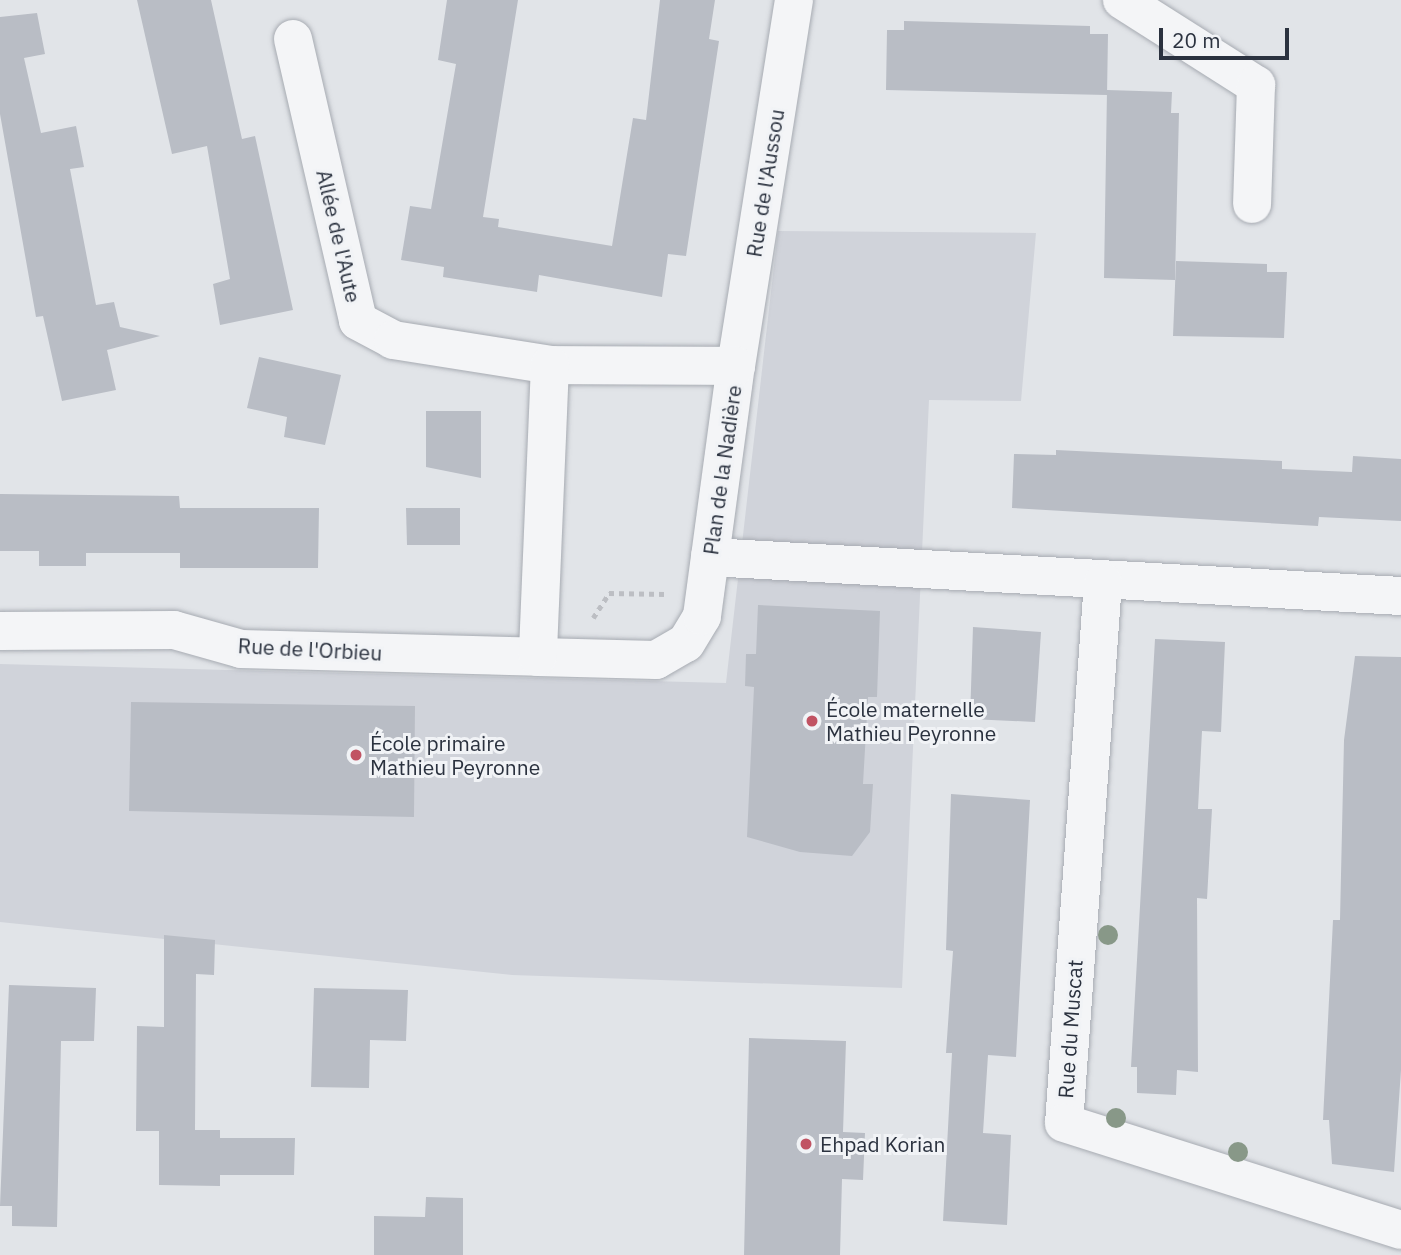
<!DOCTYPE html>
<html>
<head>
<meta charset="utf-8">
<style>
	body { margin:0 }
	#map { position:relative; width:1401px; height:1255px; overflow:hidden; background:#e1e4e8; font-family:"IBM Plex Sans",sans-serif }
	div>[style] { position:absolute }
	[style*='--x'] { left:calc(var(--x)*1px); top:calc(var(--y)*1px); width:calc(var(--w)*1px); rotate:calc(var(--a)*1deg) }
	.built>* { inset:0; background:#d0d3da }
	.building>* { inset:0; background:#b9bdc5 }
	.path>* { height:4.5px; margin-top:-2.25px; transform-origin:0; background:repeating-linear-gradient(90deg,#bcbec3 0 5px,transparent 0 10px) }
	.roads { filter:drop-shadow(0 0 2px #a7abb2) drop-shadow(0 0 2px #a7abb2) }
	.minor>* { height:38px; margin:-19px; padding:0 19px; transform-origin:19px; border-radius:19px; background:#f4f5f7 }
	.trees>* { width:20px; height:20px; margin:-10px; border-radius:50%; background:#889888 }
	.dots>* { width:19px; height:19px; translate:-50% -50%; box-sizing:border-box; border:4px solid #f1f3f6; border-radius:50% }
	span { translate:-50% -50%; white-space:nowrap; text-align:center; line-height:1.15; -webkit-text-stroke:6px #f1f3f6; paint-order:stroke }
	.street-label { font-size:21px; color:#2b323f }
	.poi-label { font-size:21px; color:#2b323f }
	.left { translate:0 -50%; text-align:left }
	.scale { position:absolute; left:1159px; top:28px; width:130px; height:32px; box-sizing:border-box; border:4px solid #2b323f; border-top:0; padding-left:9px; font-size:21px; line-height:24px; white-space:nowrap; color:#2b323f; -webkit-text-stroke:5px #f1f3f6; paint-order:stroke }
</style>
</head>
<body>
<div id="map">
	<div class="built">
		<i style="clip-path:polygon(778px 231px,1036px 233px,1021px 401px,929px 400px,902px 988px,512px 975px,0 922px,0 664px,726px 683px)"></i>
	</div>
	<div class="building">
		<i style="clip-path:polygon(137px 0,211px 0,242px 139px,255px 136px,293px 310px,220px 325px,213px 284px,230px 279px,207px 146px,172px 154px)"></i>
		<i style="clip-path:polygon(447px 0,518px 0,483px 217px,499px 219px,498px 227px,612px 246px,633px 118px,646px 120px,660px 0,715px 0,709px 39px,719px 41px,686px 256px,668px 254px,662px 297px,539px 275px,537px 292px,443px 277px,444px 267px,401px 260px,410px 206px,431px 209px,456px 64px,438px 60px)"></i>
		<i style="clip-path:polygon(37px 13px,45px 54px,24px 58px,41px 133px,76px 126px,84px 167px,70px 169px,96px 305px,114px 302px,120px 327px,160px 336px,107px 350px,116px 390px,62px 401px,43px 316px,36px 317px,0 114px,0 17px)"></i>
		<i style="clip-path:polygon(904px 21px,1090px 26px,1090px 34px,1108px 34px,1107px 95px,886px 90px,887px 30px,904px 30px)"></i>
		<i style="clip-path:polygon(1107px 90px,1172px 92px,1171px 113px,1179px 113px,1175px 280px,1104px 278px)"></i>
		<i style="clip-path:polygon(1176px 261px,1267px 264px,1267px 272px,1287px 272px,1284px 338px,1173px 336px)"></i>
		<i style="clip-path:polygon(259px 357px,341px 375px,325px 445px,284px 437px,287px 417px,247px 408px)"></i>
		<i style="clip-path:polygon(426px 411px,481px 411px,481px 478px,426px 467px)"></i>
		<i style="clip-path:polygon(1056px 450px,1282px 461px,1282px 469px,1352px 472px,1353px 456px,1401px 459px,1401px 521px,1319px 517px,1318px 526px,1012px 508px,1014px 454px,1056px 455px)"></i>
		<i style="clip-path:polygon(0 494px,179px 496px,180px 508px,319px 508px,318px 568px,180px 568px,180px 553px,86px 553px,86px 566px,39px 566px,39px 551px,0 551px)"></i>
		<i style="clip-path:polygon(406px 508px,460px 508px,460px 545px,407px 545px)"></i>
		<i style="clip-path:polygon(758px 605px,880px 611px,877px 697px,868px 697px,863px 784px,873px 784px,870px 832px,852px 856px,800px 852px,747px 837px,754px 687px,745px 686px,746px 654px,756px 654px)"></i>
		<i style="clip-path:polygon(973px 627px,1041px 632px,1035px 722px,970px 719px)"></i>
		<i style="clip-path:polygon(1155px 639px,1225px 642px,1221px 732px,1202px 731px,1198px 809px,1212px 809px,1207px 899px,1197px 898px,1198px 1072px,1177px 1070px,1176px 1095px,1137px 1093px,1137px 1067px,1131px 1067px)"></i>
		<i style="clip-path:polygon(1355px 656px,1401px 657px,1401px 1070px,1394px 1172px,1332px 1164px,1329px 1120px,1323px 1120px,1333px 920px,1340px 920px,1344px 740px)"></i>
		<i style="clip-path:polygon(131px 702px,415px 706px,414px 817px,129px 811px)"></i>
		<i style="clip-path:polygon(951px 794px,1030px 800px,1016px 1057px,988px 1055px,983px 1133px,1011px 1135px,1007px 1225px,943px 1221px,952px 1053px,946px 1053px,953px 951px,946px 950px)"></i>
		<i style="clip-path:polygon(164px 935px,215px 940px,214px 975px,196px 974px,195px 1130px,220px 1130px,220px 1138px,295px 1138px,294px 1175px,220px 1175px,220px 1186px,159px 1185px,159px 1131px,136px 1131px,137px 1026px,164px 1027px)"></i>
		<i style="clip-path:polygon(9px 985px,96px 988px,94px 1041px,61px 1041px,57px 1227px,12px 1226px,12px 1206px,0 1206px)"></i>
		<i style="clip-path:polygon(314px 988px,408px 990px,406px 1041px,370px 1040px,369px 1088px,311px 1087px)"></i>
		<i style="clip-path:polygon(749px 1038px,846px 1041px,843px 1132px,865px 1133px,863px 1180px,842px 1179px,840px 1255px,744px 1255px)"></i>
		<i style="clip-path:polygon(426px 1197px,463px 1198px,463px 1255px,374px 1255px,374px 1216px,425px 1217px)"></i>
	</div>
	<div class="path">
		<i style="--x:593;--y:618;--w:30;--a:-57"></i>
		<i style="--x:609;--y:593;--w:56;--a:1"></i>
	</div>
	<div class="roads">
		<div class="minor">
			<i style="--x:1122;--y:0;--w:159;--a:32.4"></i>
			<i style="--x:1256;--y:85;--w:119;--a:91.9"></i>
			<i style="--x:293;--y:39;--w:289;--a:77"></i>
			<i style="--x:358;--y:321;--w:40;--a:28"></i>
			<i style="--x:393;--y:340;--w:159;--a:9"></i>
			<i style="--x:736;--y:366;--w:371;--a:-81"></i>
			<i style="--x:710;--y:557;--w:692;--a:3.23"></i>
			<i style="--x:1103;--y:582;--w:542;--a:94.12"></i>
			<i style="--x:1064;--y:1123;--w:354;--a:17.6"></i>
			<i style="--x:0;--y:631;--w:174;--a:-0.3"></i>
			<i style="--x:174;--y:630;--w:70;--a:15.8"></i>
			<i style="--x:241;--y:649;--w:297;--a:1.5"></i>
			<i style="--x:538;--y:657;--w:118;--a:1.5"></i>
			<i style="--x:656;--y:660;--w:34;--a:-30"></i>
			<i style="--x:686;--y:643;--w:31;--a:-59"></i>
			<i style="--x:702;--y:616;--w:252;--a:-82.3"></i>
			<i style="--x:736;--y:366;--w:186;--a:-179.7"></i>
			<i style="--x:550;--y:365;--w:292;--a:92.4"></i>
		</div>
	</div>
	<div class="trees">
		<i style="left:1108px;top:935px"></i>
		<i style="left:1116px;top:1118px"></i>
		<i style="left:1238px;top:1152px"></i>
	</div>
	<div class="dots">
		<i style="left:812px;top:721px;background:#c15363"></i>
		<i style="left:356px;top:755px;background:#c15363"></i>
		<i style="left:806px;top:1144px;background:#c15363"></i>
	</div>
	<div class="street-label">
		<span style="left:765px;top:183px;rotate:-81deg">Rue de l'Aussou</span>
		<span style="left:339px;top:236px;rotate:77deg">Allée de l'Aute</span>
		<span style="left:722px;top:470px;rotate:-82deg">Plan de la Nadière</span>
		<span style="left:310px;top:649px;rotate:3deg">Rue de l'Orbieu</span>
		<span style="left:1070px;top:1029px;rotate:-86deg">Rue du Muscat</span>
	</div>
	<div class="poi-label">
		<span class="left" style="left:826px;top:721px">École maternelle<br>Mathieu Peyronne</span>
		<span class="left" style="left:370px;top:755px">École primaire<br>Mathieu Peyronne</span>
		<span class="left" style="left:820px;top:1144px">Ehpad Korian</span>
	</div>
	<div class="scale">20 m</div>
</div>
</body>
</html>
